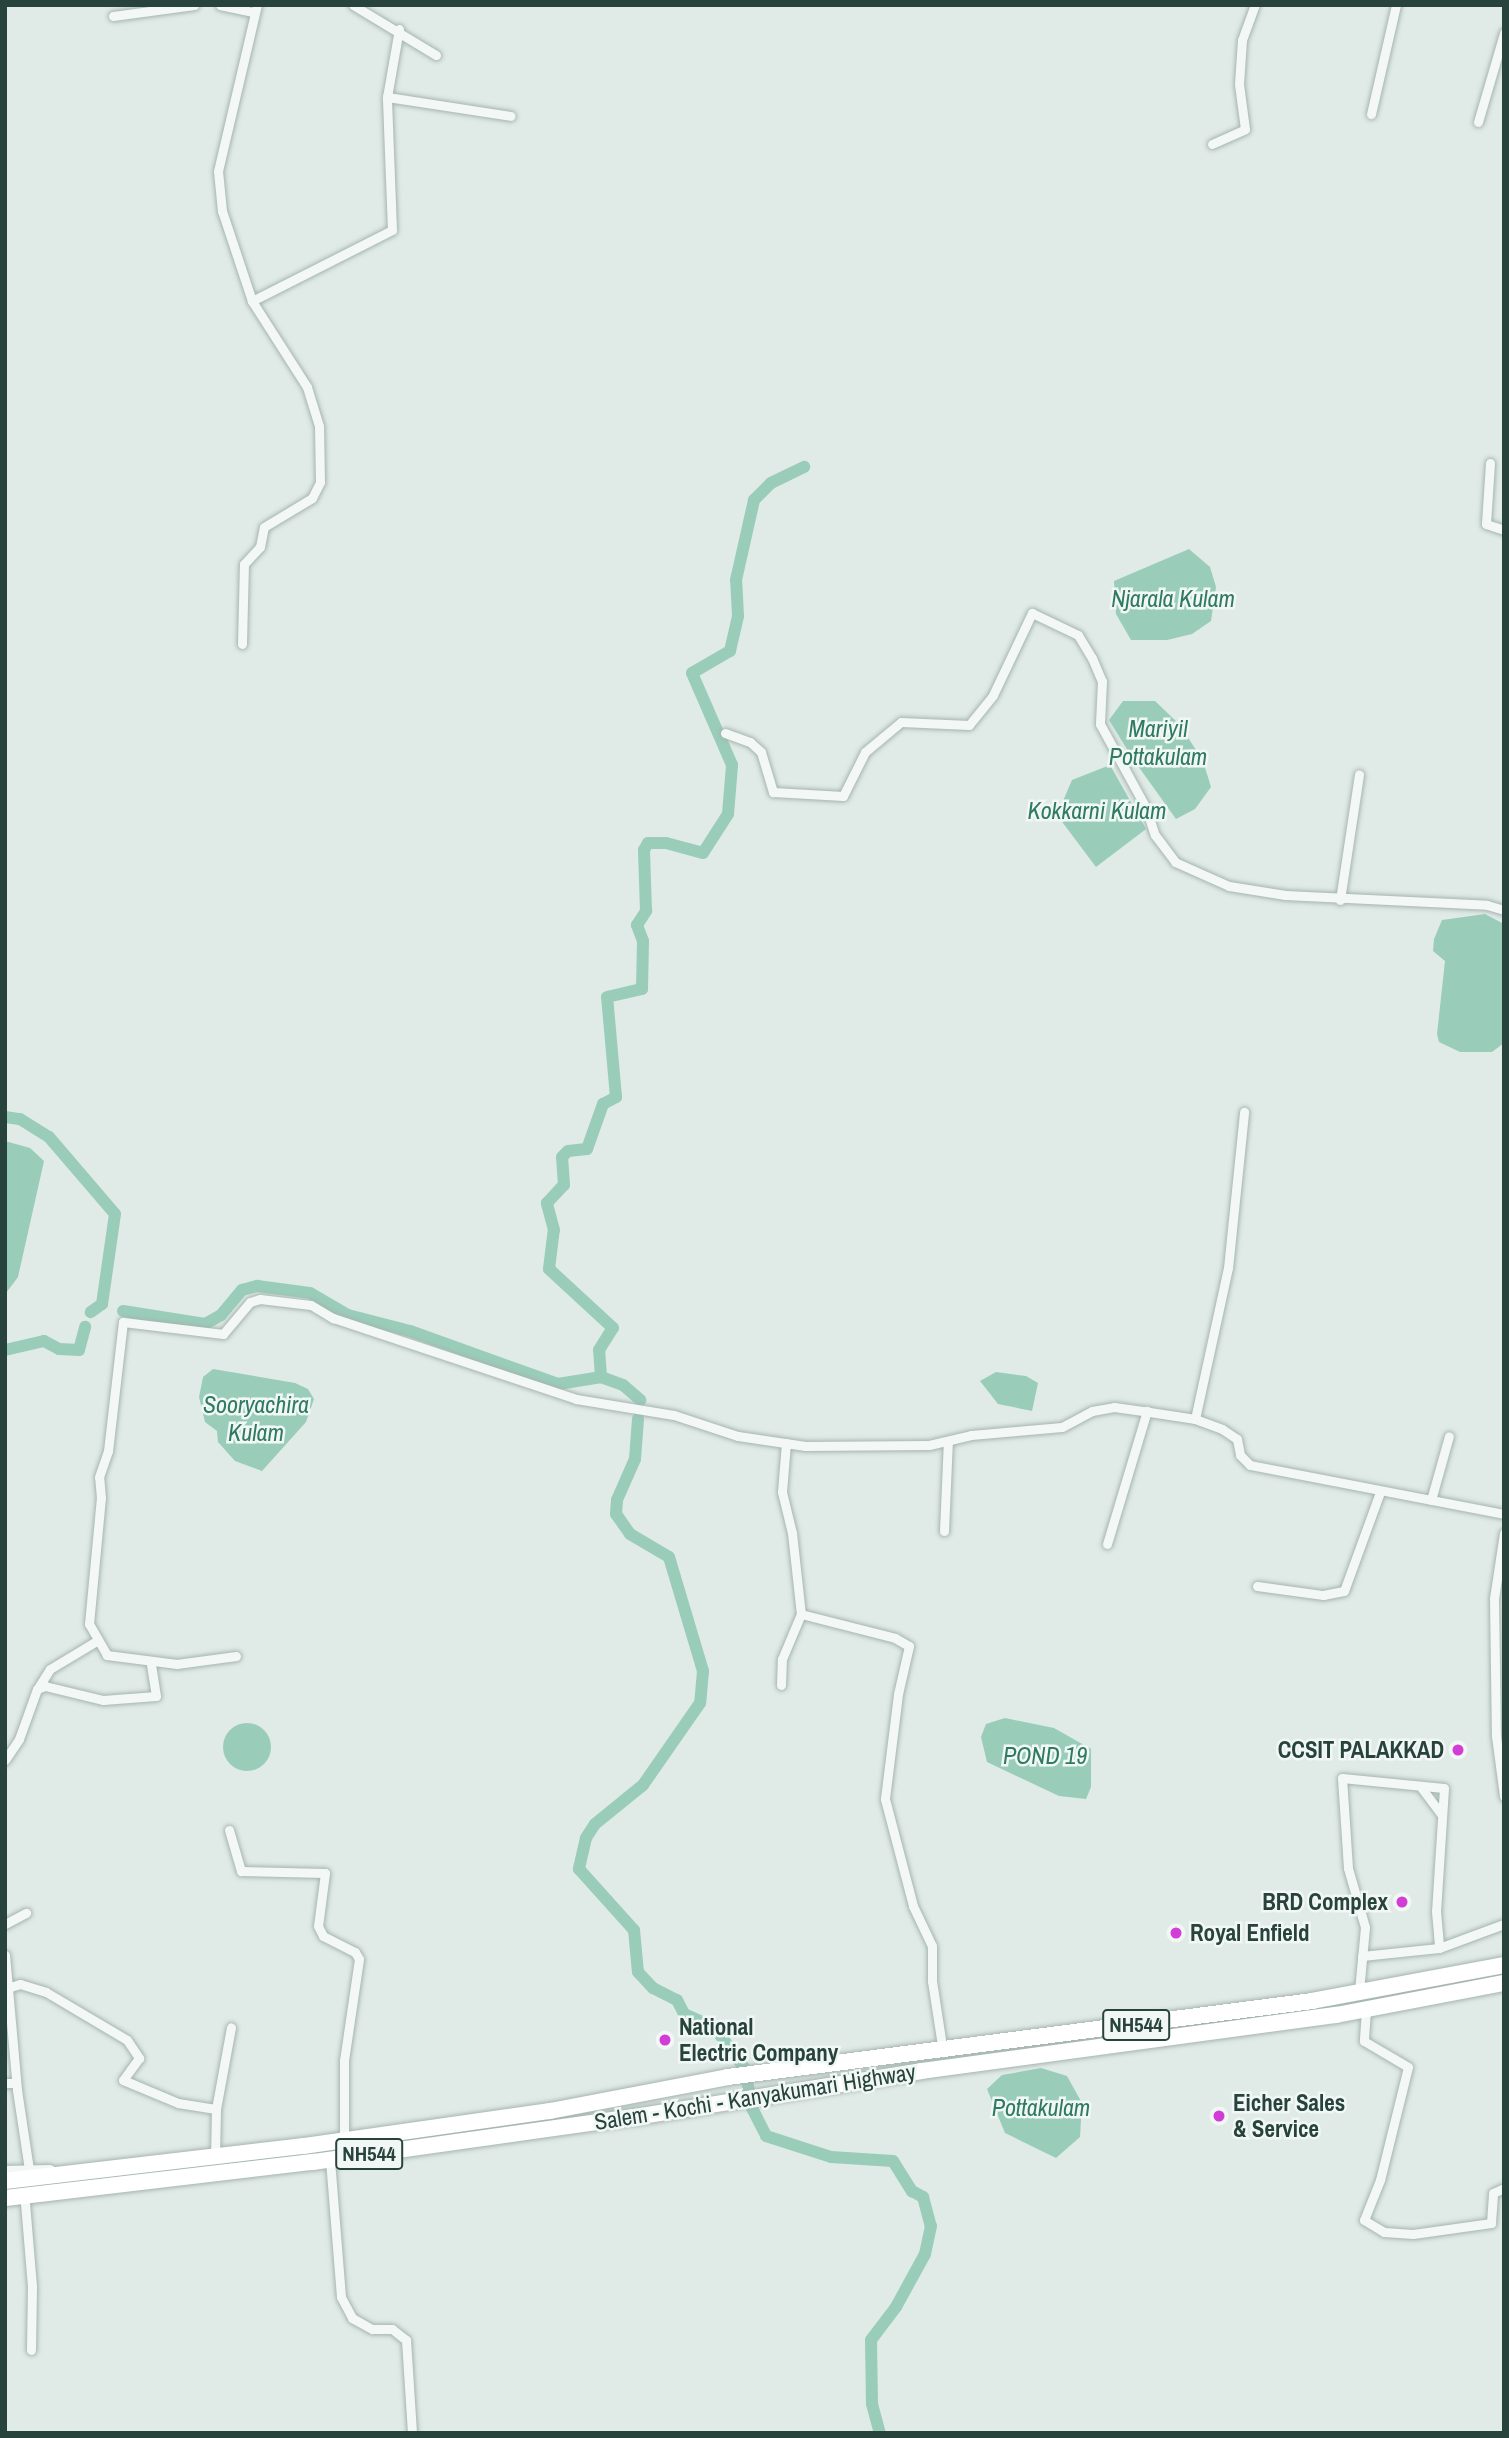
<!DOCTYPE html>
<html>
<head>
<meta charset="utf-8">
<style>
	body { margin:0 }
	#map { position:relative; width:1509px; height:2438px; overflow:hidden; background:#e0eae7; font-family:"Archivo Narrow",sans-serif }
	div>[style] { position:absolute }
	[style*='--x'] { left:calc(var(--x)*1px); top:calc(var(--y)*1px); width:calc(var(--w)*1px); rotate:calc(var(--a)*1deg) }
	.water>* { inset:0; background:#99cdba }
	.round { border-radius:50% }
	.canal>* { height:12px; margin:-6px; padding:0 6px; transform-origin:6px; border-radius:6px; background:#99cdba }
	.roads { filter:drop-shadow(0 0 2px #a5b5b0) drop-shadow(0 0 2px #a5b5b0) }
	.minor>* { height:9px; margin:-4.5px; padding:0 4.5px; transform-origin:4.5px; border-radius:4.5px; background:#f3f8f7 }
	.tertiary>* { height:12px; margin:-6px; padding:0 6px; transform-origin:6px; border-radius:6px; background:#f3f8f7 }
	.trunk>* { height:16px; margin:-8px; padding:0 8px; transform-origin:8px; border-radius:8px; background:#fff }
	.dots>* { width:19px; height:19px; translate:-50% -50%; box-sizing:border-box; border:4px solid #f0f7f5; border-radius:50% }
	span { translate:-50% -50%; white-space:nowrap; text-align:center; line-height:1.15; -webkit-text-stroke:5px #f0f7f5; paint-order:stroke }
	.shield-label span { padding:2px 5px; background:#f0f7f5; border:2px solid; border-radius:5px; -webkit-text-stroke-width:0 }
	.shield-label { font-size:21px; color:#28433c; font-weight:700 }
	.poi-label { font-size:23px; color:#28433c; font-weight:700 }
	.right { translate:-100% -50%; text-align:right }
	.left { translate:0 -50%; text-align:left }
	.street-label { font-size:23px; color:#28433c }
	.water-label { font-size:24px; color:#2f7a61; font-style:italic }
	.frame { position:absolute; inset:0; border:7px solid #28433c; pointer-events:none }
</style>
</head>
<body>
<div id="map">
	<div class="water">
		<i style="clip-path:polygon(1189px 549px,1210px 567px,1216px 587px,1211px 621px,1192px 634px,1167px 640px,1131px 640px,1116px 614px,1114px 581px)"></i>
		<i style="clip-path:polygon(1123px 701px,1155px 701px,1180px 725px,1203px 761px,1211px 787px,1195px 809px,1176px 819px,1133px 759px,1109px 720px)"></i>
		<i style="clip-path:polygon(1110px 765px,1146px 829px,1096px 867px,1057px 815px,1072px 780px)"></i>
		<i style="clip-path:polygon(1485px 914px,1504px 924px,1504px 1043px,1492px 1052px,1460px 1052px,1439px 1042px,1437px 1034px,1445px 961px,1433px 951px,1434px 939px,1442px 920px)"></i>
		<i style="clip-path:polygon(5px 1141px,30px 1148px,44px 1161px,18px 1277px,6px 1293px)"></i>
		<i style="clip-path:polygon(213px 1369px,295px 1383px,308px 1389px,314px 1399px,306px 1422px,262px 1471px,235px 1461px,218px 1442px,217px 1431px,205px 1422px,199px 1397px,203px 1377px)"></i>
		<i style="clip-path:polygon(996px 1372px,1026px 1376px,1038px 1383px,1032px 1411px,998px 1404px,980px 1381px)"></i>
		<i style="clip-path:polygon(1005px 1718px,1054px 1728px,1091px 1749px,1091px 1787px,1086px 1799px,1059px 1796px,987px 1762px,981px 1737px,986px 1724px)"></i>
		<i class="round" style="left:223px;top:1723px;width:48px;height:48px"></i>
		<i style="clip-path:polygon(1041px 2068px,1067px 2076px,1082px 2103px,1080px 2137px,1056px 2158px,1005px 2133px,987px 2089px,1002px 2075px)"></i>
	</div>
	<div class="canal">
		<i style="--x:5;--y:1117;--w:15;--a:8"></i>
		<i style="--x:20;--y:1119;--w:34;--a:32"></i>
		<i style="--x:49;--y:1137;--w:101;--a:49.4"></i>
		<i style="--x:115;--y:1214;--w:91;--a:98.2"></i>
		<i style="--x:102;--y:1304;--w:14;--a:144"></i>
		<i style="--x:123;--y:1311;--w:83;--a:9"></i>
		<i style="--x:205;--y:1324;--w:18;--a:-29"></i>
		<i style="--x:221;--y:1315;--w:33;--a:-50"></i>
		<i style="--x:242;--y:1290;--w:16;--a:-15"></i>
		<i style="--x:257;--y:1286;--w:53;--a:7.5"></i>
		<i style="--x:310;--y:1293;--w:44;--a:30.1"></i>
		<i style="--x:348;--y:1315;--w:64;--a:14.5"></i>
		<i style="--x:410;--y:1331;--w:157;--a:19.7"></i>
		<i style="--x:558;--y:1384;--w:44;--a:-9.2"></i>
		<i style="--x:601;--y:1377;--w:23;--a:20"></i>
		<i style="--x:623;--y:1385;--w:23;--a:41"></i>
		<i style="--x:5;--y:1350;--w:40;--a:-13"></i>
		<i style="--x:44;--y:1341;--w:17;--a:28"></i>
		<i style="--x:59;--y:1349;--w:20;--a:3"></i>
		<i style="--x:79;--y:1350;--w:24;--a:-75"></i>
		<i style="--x:601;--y:1377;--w:27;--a:-94"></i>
		<i style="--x:599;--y:1350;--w:26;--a:-58"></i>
		<i style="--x:613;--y:1328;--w:87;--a:-137.3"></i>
		<i style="--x:549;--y:1269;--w:39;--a:-83"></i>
		<i style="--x:554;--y:1230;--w:28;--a:-105"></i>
		<i style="--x:547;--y:1203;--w:25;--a:-47"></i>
		<i style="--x:564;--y:1185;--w:28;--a:-94"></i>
		<i style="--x:562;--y:1157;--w:8;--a:-45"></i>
		<i style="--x:568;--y:1151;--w:19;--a:-6"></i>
		<i style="--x:587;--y:1149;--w:48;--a:-70.4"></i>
		<i style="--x:603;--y:1104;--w:15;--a:-28"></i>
		<i style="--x:616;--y:1097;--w:100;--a:-95.1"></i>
		<i style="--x:607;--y:997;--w:36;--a:-13"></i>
		<i style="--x:642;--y:989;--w:48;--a:-88.8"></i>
		<i style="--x:643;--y:941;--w:17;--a:-111"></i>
		<i style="--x:637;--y:925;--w:17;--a:-57"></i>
		<i style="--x:646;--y:911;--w:61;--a:-91.9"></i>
		<i style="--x:644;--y:850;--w:8;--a:-60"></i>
		<i style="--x:648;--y:843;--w:18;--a:0"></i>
		<i style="--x:666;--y:843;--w:38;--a:15"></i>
		<i style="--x:703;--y:853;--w:46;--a:-57.3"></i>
		<i style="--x:728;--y:814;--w:49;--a:-85.3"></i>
		<i style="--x:732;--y:765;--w:100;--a:-113.5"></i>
		<i style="--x:692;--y:673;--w:44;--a:-30.1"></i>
		<i style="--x:730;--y:651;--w:36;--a:-77"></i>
		<i style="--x:738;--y:616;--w:36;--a:-93"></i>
		<i style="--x:736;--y:580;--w:82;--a:-77.3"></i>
		<i style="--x:754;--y:500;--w:24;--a:-45"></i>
		<i style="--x:771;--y:483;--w:37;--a:-26"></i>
		<i style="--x:638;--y:1419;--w:40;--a:94.3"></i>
		<i style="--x:635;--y:1459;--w:45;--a:113.7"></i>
		<i style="--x:617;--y:1500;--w:14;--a:94"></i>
		<i style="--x:616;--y:1514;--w:24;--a:55"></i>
		<i style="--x:630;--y:1534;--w:45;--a:30.5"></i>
		<i style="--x:669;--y:1557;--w:119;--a:73.4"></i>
		<i style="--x:703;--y:1671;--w:32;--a:95"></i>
		<i style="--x:700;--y:1703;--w:100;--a:124.8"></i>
		<i style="--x:643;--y:1785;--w:62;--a:140.9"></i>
		<i style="--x:595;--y:1824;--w:17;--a:123"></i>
		<i style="--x:586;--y:1838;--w:32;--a:103"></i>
		<i style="--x:579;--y:1869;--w:82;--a:48"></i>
		<i style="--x:634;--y:1930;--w:42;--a:84.6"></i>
		<i style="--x:638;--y:1972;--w:22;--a:47"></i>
		<i style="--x:653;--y:1988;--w:27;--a:27"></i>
		<i style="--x:677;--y:2000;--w:16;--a:63"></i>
		<i style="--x:684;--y:2014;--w:34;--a:24"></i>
		<i style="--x:715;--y:2028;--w:51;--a:53.8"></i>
		<i style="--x:745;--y:2069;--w:40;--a:80"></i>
		<i style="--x:752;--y:2108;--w:31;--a:63"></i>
		<i style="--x:766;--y:2136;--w:68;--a:17.9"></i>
		<i style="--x:831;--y:2157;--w:62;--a:3.7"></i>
		<i style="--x:893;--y:2161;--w:36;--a:58"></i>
		<i style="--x:912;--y:2191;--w:13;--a:29"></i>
		<i style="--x:923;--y:2197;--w:30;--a:75"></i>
		<i style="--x:931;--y:2226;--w:29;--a:102"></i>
		<i style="--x:925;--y:2254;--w:60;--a:118.7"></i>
		<i style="--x:896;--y:2307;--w:41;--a:127.1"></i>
		<i style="--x:871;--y:2340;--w:64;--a:89.1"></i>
		<i style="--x:872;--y:2404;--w:30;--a:75"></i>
	</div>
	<div class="roads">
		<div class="minor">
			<i style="--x:220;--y:5;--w:35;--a:12"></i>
			<i style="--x:353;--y:5;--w:97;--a:31.1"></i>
			<i style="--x:113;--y:16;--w:82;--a:-7.7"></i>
			<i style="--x:387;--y:97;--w:125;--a:8.7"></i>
			<i style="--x:1371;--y:114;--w:112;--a:-77.1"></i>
			<i style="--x:1478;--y:122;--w:93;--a:-73.7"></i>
			<i style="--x:1212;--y:144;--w:36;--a:-24"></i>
			<i style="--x:1245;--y:129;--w:45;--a:-97.6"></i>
			<i style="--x:1239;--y:84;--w:44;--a:-86.1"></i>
			<i style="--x:1242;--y:40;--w:37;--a:-70"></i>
			<i style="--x:252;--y:301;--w:157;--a:-26.9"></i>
			<i style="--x:392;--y:230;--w:133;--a:-92.2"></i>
			<i style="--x:387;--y:97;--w:69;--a:-80"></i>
			<i style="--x:1490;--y:463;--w:61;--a:93.8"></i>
			<i style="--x:1486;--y:524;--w:19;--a:18"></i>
			<i style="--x:242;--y:644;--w:80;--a:-88.6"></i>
			<i style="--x:244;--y:564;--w:23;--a:-47"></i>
			<i style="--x:260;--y:547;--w:20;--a:-79"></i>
			<i style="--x:264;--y:527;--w:56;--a:-31.1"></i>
			<i style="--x:312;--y:498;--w:18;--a:-63"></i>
			<i style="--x:320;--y:482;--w:56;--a:-91"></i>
			<i style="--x:319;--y:426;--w:41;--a:-107.1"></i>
			<i style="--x:307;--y:387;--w:102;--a:-122.6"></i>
			<i style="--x:252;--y:301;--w:95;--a:-108.4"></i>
			<i style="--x:222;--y:211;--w:40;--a:-95.7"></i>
			<i style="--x:218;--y:171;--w:171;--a:-76.8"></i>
			<i style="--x:725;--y:733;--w:27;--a:20"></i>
			<i style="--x:750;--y:742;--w:15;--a:42"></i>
			<i style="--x:761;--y:752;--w:42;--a:73.3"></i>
			<i style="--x:773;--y:792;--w:70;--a:3.3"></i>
			<i style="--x:843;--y:796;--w:49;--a:-63.4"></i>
			<i style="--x:865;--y:752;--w:47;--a:-39.8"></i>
			<i style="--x:901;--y:722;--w:68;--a:2.5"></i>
			<i style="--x:969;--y:725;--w:38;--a:-51"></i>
			<i style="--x:993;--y:695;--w:91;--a:-64.6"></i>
			<i style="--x:1032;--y:613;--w:51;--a:25.6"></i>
			<i style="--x:1078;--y:635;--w:27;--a:59"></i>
			<i style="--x:1092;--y:658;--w:25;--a:67"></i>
			<i style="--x:1102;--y:681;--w:43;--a:92.7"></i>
			<i style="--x:1100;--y:724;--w:96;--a:61.3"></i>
			<i style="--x:1146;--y:808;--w:28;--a:72"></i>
			<i style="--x:1155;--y:835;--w:34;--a:53"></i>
			<i style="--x:1175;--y:862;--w:59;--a:24"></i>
			<i style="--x:1229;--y:886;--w:57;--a:9.1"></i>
			<i style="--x:1285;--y:895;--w:202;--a:2.8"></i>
			<i style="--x:1487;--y:905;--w:18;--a:16"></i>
			<i style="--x:1340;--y:900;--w:127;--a:-81.4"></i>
			<i style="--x:1195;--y:1419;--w:155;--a:-77.7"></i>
			<i style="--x:1228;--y:1268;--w:157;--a:-84.1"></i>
			<i style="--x:786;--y:1443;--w:49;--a:94.7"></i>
			<i style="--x:782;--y:1492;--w:42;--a:76.3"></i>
			<i style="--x:792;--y:1533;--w:81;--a:83.7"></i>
			<i style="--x:1431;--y:1500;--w:66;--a:-74.3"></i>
			<i style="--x:944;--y:1531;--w:90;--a:-87.5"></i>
			<i style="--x:1504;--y:1533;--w:66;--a:98.7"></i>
			<i style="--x:1494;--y:1598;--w:138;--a:89.2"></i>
			<i style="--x:1496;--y:1736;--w:61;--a:82.4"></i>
			<i style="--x:1107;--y:1544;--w:139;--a:-73.3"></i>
			<i style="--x:1257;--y:1586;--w:67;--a:7.8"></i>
			<i style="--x:1323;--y:1595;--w:21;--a:-11"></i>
			<i style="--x:1344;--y:1591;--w:105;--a:-70"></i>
			<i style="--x:236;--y:1656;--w:60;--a:172.3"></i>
			<i style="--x:177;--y:1664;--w:71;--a:-172.7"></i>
			<i style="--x:107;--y:1655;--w:36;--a:-120"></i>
			<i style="--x:89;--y:1624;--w:127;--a:-84.6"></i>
			<i style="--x:101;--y:1498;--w:21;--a:-95"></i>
			<i style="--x:99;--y:1477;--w:28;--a:-71"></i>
			<i style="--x:108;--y:1451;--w:130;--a:-83.4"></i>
			<i style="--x:123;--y:1322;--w:101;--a:6.8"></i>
			<i style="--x:223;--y:1334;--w:42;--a:-49.8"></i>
			<i style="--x:250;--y:1302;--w:10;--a:-17"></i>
			<i style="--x:260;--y:1299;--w:51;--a:6.7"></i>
			<i style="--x:311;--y:1305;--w:26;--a:31"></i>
			<i style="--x:333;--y:1318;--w:256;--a:18.4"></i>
			<i style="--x:576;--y:1399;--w:99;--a:9.3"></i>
			<i style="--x:674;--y:1415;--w:67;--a:18.2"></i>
			<i style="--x:738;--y:1436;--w:68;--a:8.5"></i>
			<i style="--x:805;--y:1446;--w:124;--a:-0.5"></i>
			<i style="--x:929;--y:1445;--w:43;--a:-13.4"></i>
			<i style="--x:971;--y:1435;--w:91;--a:-5"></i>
			<i style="--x:1062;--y:1427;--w:34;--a:-28"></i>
			<i style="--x:1092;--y:1411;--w:22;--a:-10"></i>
			<i style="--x:1114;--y:1407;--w:29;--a:8"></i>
			<i style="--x:1143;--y:1411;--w:53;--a:8.7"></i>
			<i style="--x:1195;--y:1419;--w:29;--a:20"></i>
			<i style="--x:1222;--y:1429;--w:18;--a:34"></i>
			<i style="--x:1237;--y:1439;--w:16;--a:79"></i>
			<i style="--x:1240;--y:1455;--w:14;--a:45"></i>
			<i style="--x:1250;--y:1465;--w:259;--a:10.9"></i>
			<i style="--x:781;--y:1685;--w:26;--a:-88"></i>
			<i style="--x:782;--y:1659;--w:49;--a:-67.1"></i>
			<i style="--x:801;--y:1614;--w:97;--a:14.3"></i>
			<i style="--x:895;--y:1638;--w:16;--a:30"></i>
			<i style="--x:909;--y:1646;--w:49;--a:102.9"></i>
			<i style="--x:898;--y:1694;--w:106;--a:97.1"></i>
			<i style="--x:885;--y:1799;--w:111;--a:75.3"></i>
			<i style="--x:913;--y:1906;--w:44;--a:64.6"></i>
			<i style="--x:932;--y:1946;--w:35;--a:90"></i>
			<i style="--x:932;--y:1981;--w:72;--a:81.2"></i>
			<i style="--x:38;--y:1688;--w:22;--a:-58"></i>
			<i style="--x:50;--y:1669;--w:56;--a:-31.1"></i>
			<i style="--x:5;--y:1760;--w:25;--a:-56"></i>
			<i style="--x:19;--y:1739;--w:53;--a:-70.2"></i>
			<i style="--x:37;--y:1689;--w:9;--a:-21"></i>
			<i style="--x:45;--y:1686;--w:60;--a:13.6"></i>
			<i style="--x:103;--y:1700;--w:53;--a:-4.3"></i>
			<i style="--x:156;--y:1696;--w:32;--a:-99"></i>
			<i style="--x:1420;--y:1786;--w:36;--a:53"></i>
			<i style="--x:229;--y:1830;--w:43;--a:73.7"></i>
			<i style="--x:241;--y:1871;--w:84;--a:1.4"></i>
			<i style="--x:325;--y:1873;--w:53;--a:97.5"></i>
			<i style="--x:318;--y:1926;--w:11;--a:63"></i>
			<i style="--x:323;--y:1936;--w:36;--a:27"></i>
			<i style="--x:355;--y:1952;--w:8;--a:60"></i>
			<i style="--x:359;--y:1959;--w:102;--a:98.4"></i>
			<i style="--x:344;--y:2060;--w:80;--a:90"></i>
			<i style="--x:5;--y:1924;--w:24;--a:-28"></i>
			<i style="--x:5;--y:1955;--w:136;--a:84.9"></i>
			<i style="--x:17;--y:2090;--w:80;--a:81.4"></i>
			<i style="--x:1362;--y:1956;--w:77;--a:-5.9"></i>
			<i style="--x:1439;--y:1948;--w:69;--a:-20.3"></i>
			<i style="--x:7;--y:1988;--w:14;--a:-17"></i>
			<i style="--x:20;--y:1984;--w:27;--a:17"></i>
			<i style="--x:46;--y:1992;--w:94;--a:30.7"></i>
			<i style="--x:127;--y:2040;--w:22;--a:56"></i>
			<i style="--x:139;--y:2058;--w:27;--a:126"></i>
			<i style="--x:123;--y:2080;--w:60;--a:22.7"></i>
			<i style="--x:178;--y:2103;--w:38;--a:9"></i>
			<i style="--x:216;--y:2109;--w:49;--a:91.2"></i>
			<i style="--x:1359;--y:1991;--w:64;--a:-84.6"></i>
			<i style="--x:1365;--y:1927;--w:61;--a:-106.1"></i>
			<i style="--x:1348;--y:1868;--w:90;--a:-93.8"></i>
			<i style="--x:1342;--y:1778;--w:102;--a:5.6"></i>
			<i style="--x:1444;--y:1788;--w:123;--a:93.7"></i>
			<i style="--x:1436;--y:1911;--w:37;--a:85"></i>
			<i style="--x:1366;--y:2010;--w:31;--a:94"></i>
			<i style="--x:1364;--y:2041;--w:51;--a:30.6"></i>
			<i style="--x:1408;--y:2067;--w:116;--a:103.9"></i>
			<i style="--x:1380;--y:2180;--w:43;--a:111.8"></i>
			<i style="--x:1364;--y:2220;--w:23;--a:31"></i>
			<i style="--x:1384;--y:2232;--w:29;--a:4"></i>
			<i style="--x:1413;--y:2234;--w:79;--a:-8"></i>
			<i style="--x:1491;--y:2223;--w:30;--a:-86"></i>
			<i style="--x:1493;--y:2193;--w:12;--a:-24"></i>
			<i style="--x:5;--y:2083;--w:11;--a:0"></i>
			<i style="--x:216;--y:2109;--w:83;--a:-79.6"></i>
			<i style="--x:330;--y:2160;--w:137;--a:85.4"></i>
			<i style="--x:341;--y:2297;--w:24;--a:62"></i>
			<i style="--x:352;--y:2318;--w:23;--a:29"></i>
			<i style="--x:372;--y:2329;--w:20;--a:0"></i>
			<i style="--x:392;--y:2329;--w:18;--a:38"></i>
			<i style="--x:406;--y:2340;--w:93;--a:86.3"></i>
			<i style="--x:25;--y:2203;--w:83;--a:85.2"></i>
			<i style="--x:32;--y:2286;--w:64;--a:90.9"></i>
		</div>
		<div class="tertiary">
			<i style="--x:5;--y:2172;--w:45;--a:-1.3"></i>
		</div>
		<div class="trunk">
			<i style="--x:5;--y:2181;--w:301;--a:-6.7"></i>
			<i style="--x:304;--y:2146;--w:248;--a:-8.1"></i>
			<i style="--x:550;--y:2111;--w:181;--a:-10.8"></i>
			<i style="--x:728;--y:2077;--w:589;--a:-7.41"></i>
			<i style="--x:1312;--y:2001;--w:195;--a:-10.6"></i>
			<i style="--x:5;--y:2198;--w:310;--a:-6.7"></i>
			<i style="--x:313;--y:2162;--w:325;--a:-8"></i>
			<i style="--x:635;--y:2117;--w:290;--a:-9.1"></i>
			<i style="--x:921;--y:2071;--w:419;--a:-7.7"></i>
			<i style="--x:1336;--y:2015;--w:171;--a:-10.8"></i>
		</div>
	</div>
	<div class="dots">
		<i style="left:1458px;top:1750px;background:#d23dd7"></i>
		<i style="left:1402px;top:1902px;background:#d23dd7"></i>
		<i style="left:1176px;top:1933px;background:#d23dd7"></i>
		<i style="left:665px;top:2040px;background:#d23dd7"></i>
		<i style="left:1219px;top:2116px;background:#d23dd7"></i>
	</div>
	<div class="shield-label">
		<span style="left:1136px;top:2025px">NH544</span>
		<span style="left:369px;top:2154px">NH544</span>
	</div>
	<div class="poi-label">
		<span class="right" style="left:1444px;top:1750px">CCSIT PALAKKAD</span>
		<span class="right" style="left:1388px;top:1902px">BRD Complex</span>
		<span class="left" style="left:1190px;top:1933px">Royal Enfield</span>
		<span class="left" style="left:679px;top:2040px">National<br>Electric Company</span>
		<span class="left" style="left:1233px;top:2116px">Eicher Sales<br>&amp; Service</span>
	</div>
	<div class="street-label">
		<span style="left:755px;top:2097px;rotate:-9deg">Salem - Kochi - Kanyakumari Highway</span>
	</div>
	<div class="water-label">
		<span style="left:1173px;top:599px">Njarala Kulam</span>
		<span style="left:1158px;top:743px">Mariyil<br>Pottakulam</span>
		<span style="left:1097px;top:811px">Kokkarni Kulam</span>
		<span style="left:256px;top:1419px">Sooryachira<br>Kulam</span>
		<span style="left:1045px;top:1756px">POND 19</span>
		<span style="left:1041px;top:2108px">Pottakulam</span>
	</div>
	<div class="frame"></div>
</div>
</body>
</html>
